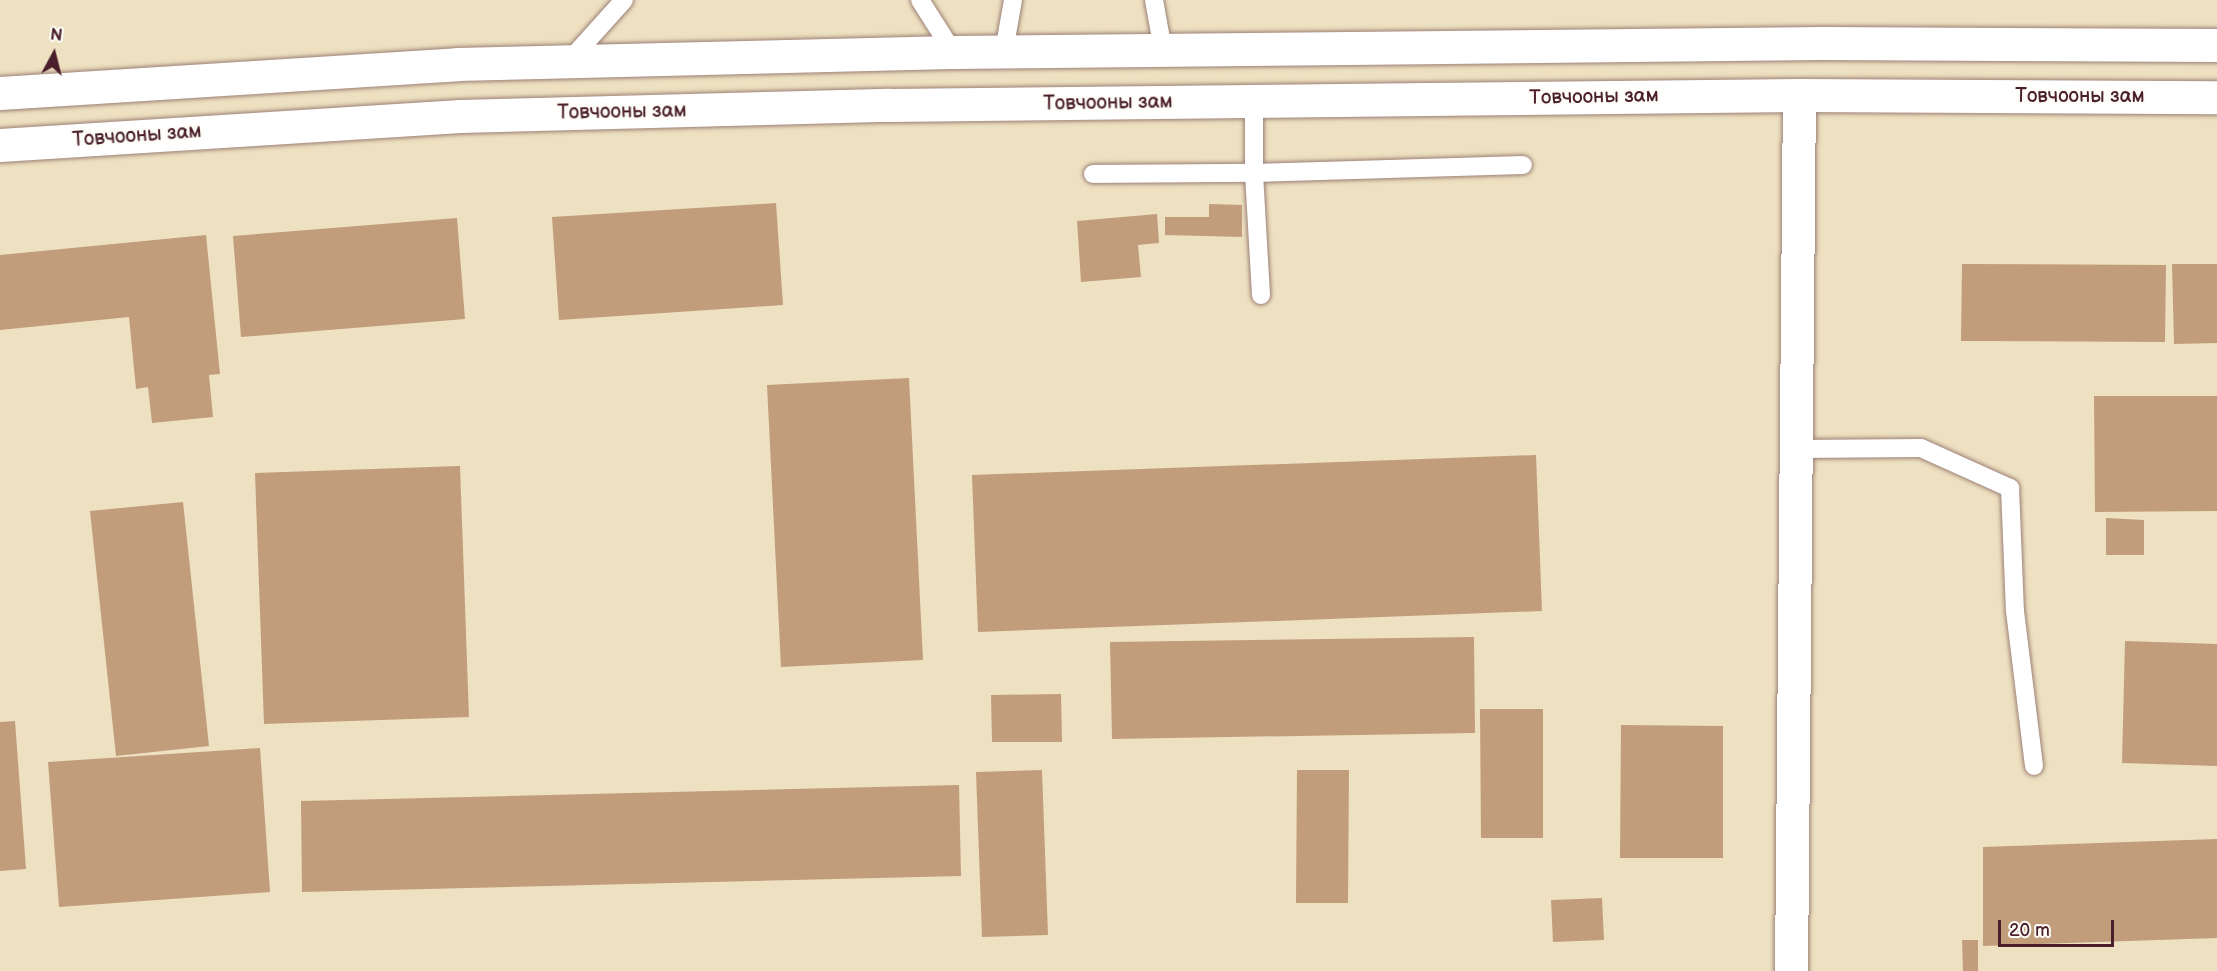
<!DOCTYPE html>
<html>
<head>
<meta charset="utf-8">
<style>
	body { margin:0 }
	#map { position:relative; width:2217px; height:971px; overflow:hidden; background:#eee1c1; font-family:"Balsamiq Sans",sans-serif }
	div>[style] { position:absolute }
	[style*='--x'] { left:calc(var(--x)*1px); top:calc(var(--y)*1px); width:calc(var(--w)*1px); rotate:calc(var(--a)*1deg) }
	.building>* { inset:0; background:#c19d7c }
	.roads { filter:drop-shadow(0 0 2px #9c8076) drop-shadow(0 0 2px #9c8076) }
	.lane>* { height:18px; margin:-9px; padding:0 9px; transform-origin:9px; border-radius:9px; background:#fff }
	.street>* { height:33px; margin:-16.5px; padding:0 16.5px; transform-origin:16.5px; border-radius:16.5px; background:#fff }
	.highway>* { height:33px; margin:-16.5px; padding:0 16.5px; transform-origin:16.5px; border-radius:16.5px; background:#fff }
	span { translate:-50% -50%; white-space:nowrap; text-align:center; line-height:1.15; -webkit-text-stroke:5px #fdfcf7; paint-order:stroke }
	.street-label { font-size:20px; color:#4a1f2b }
	.north { position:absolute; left:24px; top:24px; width:60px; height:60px; -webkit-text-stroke:4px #fdfcf7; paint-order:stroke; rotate:7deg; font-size:16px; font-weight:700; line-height:24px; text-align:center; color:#4a1f2b }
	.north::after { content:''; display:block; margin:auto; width:21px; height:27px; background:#4a1f2b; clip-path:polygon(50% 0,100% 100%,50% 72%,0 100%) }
	.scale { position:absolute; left:1998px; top:920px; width:116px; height:27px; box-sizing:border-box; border:3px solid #4a1f2b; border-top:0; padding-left:8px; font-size:18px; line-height:21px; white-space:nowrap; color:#4a1f2b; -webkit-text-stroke:4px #fdfcf7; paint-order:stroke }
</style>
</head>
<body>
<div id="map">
	<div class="building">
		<i style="clip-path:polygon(776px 203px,783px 305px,559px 320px,552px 217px)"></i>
		<i style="clip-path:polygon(1209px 204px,1242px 205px,1242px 237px,1165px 235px,1165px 217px,1209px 217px)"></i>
		<i style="clip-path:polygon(1157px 214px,1159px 243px,1138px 245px,1141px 277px,1081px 282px,1077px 221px)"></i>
		<i style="clip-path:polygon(457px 218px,465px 319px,241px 337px,233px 236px)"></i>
		<i style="clip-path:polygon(206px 235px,220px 374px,209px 375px,213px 417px,152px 423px,148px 387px,136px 389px,129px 317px,0 330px,0 255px)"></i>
		<i style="clip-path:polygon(1962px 264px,2166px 265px,2165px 342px,1961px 341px)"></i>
		<i style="clip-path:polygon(2172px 264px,2217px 264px,2217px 343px,2174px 344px)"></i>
		<i style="clip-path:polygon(909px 378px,923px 660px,781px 667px,767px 385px)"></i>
		<i style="clip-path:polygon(2094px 396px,2217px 396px,2217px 511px,2095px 512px)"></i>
		<i style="clip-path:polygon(1536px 455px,1542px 611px,978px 632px,972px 475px)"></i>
		<i style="clip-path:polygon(460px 466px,469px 717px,264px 724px,255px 473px)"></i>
		<i style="clip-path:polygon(183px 502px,209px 746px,116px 756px,90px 511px)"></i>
		<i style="clip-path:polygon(2106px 518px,2144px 520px,2144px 555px,2106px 555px)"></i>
		<i style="clip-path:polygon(1474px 637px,1475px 733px,1112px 739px,1110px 642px)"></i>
		<i style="clip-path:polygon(2125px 641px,2217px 644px,2217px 766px,2122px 763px)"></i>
		<i style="clip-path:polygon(1061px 694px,1062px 742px,992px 742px,991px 695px)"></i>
		<i style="clip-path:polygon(1480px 709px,1543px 709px,1543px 838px,1481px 838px)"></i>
		<i style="clip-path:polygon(15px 721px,26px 869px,0 871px,0 722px)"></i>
		<i style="clip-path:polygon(1621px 725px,1723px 726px,1723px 858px,1620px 858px)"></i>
		<i style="clip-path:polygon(260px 748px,270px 892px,59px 907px,48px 762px)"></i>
		<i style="clip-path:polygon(1042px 770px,1048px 935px,982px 937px,976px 772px)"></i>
		<i style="clip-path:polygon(1297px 770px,1349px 770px,1348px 903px,1296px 903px)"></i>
		<i style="clip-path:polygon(959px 785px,961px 876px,302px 892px,301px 801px)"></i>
		<i style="clip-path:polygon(2217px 839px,2217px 938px,1983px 946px,1983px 847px)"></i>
		<i style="clip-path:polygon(1602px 898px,1604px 940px,1553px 942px,1551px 900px)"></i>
		<i style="clip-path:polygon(1962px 940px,1978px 940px,1978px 971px,1963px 971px)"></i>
	</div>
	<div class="roads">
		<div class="lane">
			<i style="--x:920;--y:0;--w:62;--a:57.6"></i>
			<i style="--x:1154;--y:0;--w:51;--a:79.8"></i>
			<i style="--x:1004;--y:51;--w:52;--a:-80"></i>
			<i style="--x:569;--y:61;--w:82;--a:-48"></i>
			<i style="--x:1093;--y:174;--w:161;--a:-0.4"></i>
			<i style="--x:1254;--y:173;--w:72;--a:-90"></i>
			<i style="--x:1261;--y:295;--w:122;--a:-93.3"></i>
			<i style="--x:1254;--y:173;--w:269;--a:-1.7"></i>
			<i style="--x:1796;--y:449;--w:125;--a:-0.5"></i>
			<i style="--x:1921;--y:448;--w:98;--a:24.2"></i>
			<i style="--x:2010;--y:488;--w:123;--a:87.7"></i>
			<i style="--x:2015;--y:611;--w:156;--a:83"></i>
		</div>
		<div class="street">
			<i style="--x:1791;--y:971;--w:876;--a:-89.48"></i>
		</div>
		<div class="highway">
			<i style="--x:0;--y:93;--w:458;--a:-3.6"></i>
			<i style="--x:457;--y:64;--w:496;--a:-1.4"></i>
			<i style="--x:953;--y:52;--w:869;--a:-0.59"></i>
			<i style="--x:1822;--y:43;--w:395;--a:0.3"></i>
			<i style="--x:0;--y:145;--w:461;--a:-3.6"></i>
			<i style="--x:460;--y:116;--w:429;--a:-1.5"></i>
			<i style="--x:889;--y:105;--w:910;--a:-0.63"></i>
			<i style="--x:1799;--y:95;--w:418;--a:0.3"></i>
		</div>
	</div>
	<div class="street-label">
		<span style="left:2080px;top:96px">Товчооны зам</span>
		<span style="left:1594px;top:97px;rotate:-1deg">Товчооны зам</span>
		<span style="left:1108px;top:103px;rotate:-1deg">Товчооны зам</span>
		<span style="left:622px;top:112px;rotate:-1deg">Товчооны зам</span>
		<span style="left:137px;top:136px;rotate:-4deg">Товчооны зам</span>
	</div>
	<div class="north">N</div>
	<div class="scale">20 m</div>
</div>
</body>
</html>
